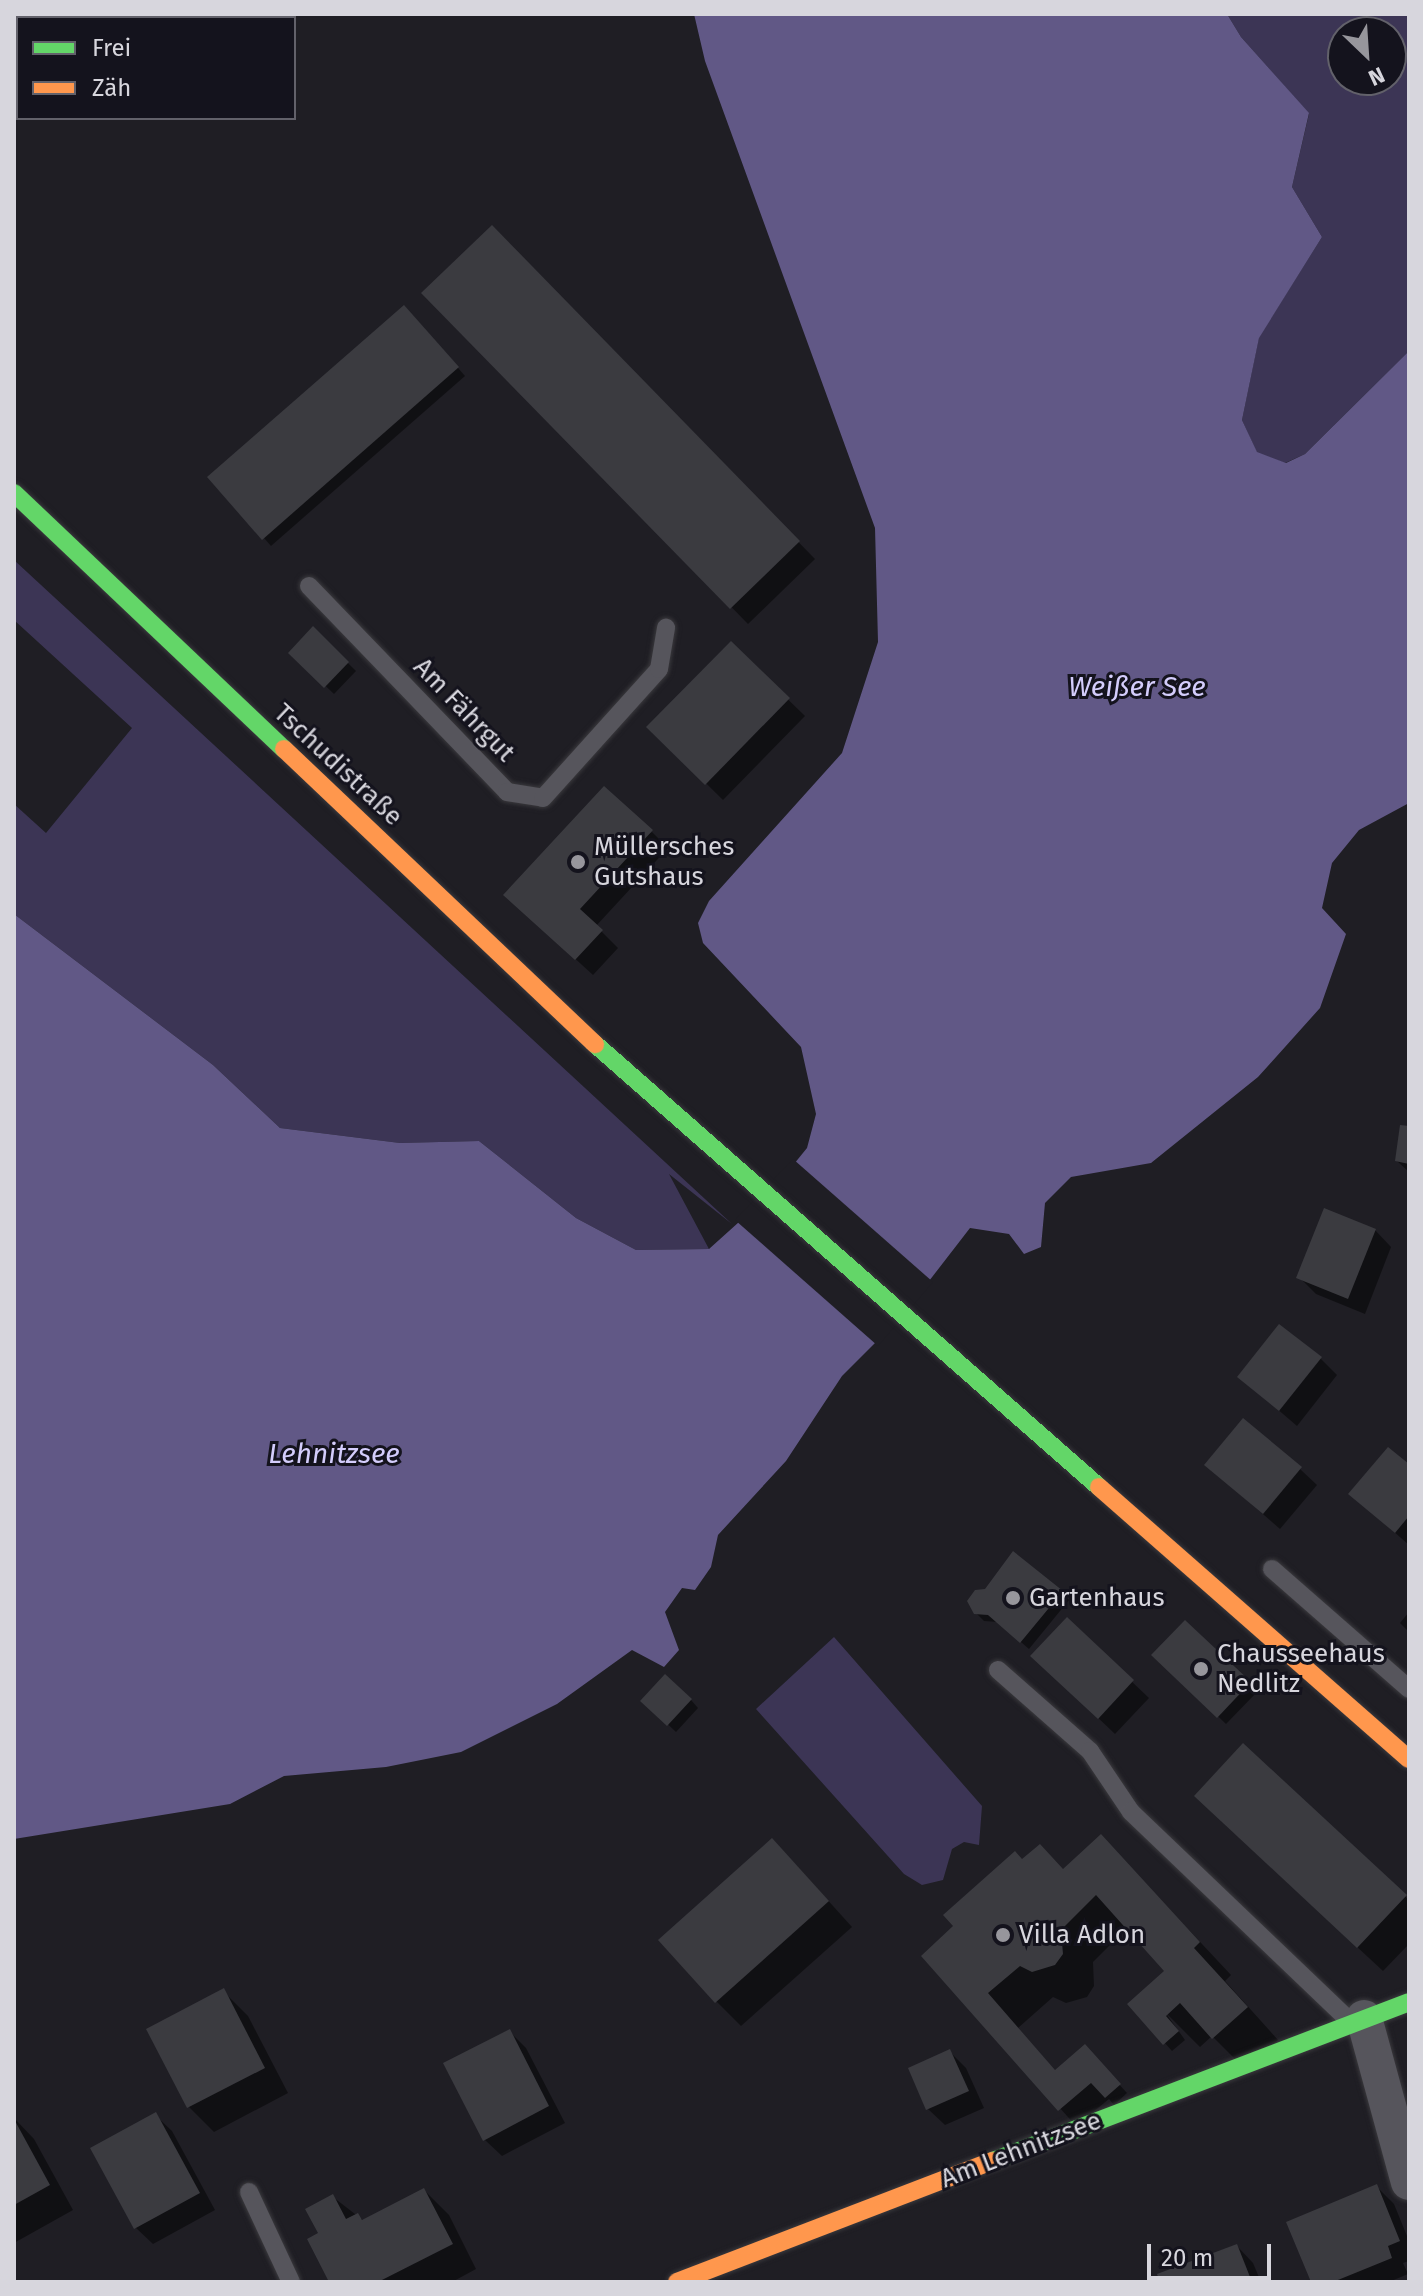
<!DOCTYPE html>
<html>
<head>
<meta charset="utf-8">
<style>
	body { margin:0 }
	#map { position:relative; width:1423px; height:2296px; overflow:hidden; background:#1f1e24; font-family:"Fira Sans",sans-serif }
	div>[style] { position:absolute }
	[style*='--x'] { left:calc(var(--x)*1px); top:calc(var(--y)*1px); width:calc(var(--w)*1px); rotate:calc(var(--a)*1deg) }
	.green>* { inset:0; background:#3c3555 }
	.water>* { inset:0; background:#615886 }
	.pier>* { inset:0; background:#1f1e24 }
	.shadow>* { inset:0; background:#0007 }
	.building>* { inset:0; background:#3b3b40 }
	.roads { filter:drop-shadow(0 0 2px #3a393d) drop-shadow(0 0 2px #3a393d) }
	.lane>* { height:18px; margin:-9px; padding:0 9px; transform-origin:9px; border-radius:9px; background:#56555c }
	.street>* { height:36px; margin:-18px; padding:0 18px; transform-origin:18px; border-radius:18px; background:#56555c }
	.fast>* { height:18px; margin:-9px; padding:0 9px; transform-origin:9px; border-radius:9px; background:#63d668 }
	.slow>* { height:18px; margin:-9px; padding:0 9px; transform-origin:9px; border-radius:9px; background:#ff974d }
	.dots>* { width:22px; height:22px; translate:-50% -50%; box-sizing:border-box; border:4px solid #14131d; border-radius:50% }
	span { translate:-50% -50%; white-space:nowrap; text-align:center; line-height:1.15; -webkit-text-stroke:6px #14131d; paint-order:stroke }
	.street-label { font-size:26px; color:#d7d6dd }
	.poi-label { font-size:26px; color:#d7d6dd }
	.left { translate:0 -50%; text-align:left }
	.water-label { font-size:28px; color:#d4cdfc; font-style:italic }
	.frame { position:absolute; inset:0; border:16px solid #d7d6dd; pointer-events:none }
	.legend { position:absolute; left:16px; top:16px; width:280px; height:104px; box-sizing:border-box; background:#14131d; border:2px solid #62616a; margin:0; padding:10px 14px; list-style:none; font-size:24px; color:#d7d6dd }
	.legend li { display:flex; align-items:center; gap:16px; height:40px }
	.legend b { width:40px; border:2px solid #62616a }
	.north { position:absolute; left:1327px; top:16px; width:80px; height:80px; box-sizing:border-box; background:#14131d; border:2px solid #62616a; border-radius:50%; rotate:155deg; font-size:22px; font-weight:700; line-height:32px; text-align:center; color:#d7d6dd }
	.north::after { content:''; display:block; margin:auto; width:28px; height:36px; background:#97969c; clip-path:polygon(50% 0,100% 100%,50% 72%,0 100%) }
	.scale { position:absolute; left:1147px; top:2244px; width:124px; height:36px; box-sizing:border-box; border:4px solid #d7d6dd; border-top:0; padding-left:10px; font-size:24px; line-height:28px; white-space:nowrap; color:#d7d6dd; -webkit-text-stroke:6px #14131d; paint-order:stroke }
</style>
</head>
<body>
<div id="map">
	<div class="green">
		<i style="clip-path:polygon(evenodd,1227px 14px,1409px 14px,1409px 351px,1305px 454px,1285px 463px,1257px 453px,1242px 420px,1259px 337px,1322px 237px,1292px 187px,1309px 114px,1241px 37px,1227px 14px,1343px 32px,1391px 32px,1391px 80px,1343px 80px,1343px 32px)"></i>
		<i style="clip-path:polygon(14px 560px,732px 1224px,669px 1174px,709px 1249px,636px 1250px,576px 1218px,479px 1141px,400px 1143px,280px 1128px,213px 1065px,14px 914px,14px 804px,46px 833px,132px 728px,14px 620px)"></i>
		<i style="clip-path:polygon(834px 1637px,982px 1806px,979px 1845px,964px 1842px,952px 1849px,943px 1880px,922px 1885px,904px 1874px,756px 1709px)"></i>
	</div>
	<div class="water">
		<i style="clip-path:polygon(694px 14px,1227px 14px,1241px 37px,1309px 113px,1292px 187px,1322px 237px,1259px 338px,1242px 420px,1257px 452px,1286px 463px,1305px 454px,1409px 351px,1409px 803px,1359px 830px,1332px 863px,1322px 908px,1346px 934px,1320px 1008px,1258px 1077px,1151px 1163px,1071px 1177px,1045px 1203px,1041px 1247px,1024px 1254px,1009px 1234px,970px 1228px,902px 1316px,842px 1376px,786px 1461px,718px 1535px,711px 1567px,695px 1590px,682px 1588px,665px 1612px,679px 1650px,664px 1667px,632px 1650px,557px 1704px,461px 1752px,386px 1767px,284px 1776px,230px 1804px,14px 1839px,14px 914px,213px 1065px,280px 1128px,400px 1143px,479px 1141px,576px 1218px,636px 1250px,709px 1249px,768px 1196px,807px 1148px,816px 1114px,801px 1047px,703px 943px,698px 923px,709px 901px,842px 753px,878px 642px,875px 528px,705px 61px)"></i>
	</div>
	<div class="pier">
		<i style="clip-path:polygon(793px 1159px,933px 1282px,878px 1346px,735px 1220px)"></i>
	</div>
	<div class="shadow">
		<i style="clip-path:polygon(492px 228px,815px 559px,748px 624px,424px 293px)"></i>
		<i style="clip-path:polygon(412px 315px,465px 376px,271px 546px,264px 538px)"></i>
		<i style="clip-path:polygon(313px 629px,356px 671px,334px 694px,291px 653px)"></i>
		<i style="clip-path:polygon(731px 644px,805px 716px,723px 800px,649px 727px)"></i>
		<i style="clip-path:polygon(652px 832px,668px 848px,596px 926px,618px 948px,593px 975px,523px 911px)"></i>
		<i style="clip-path:polygon(1409px 1128px,1409px 1172px,1397px 1161px)"></i>
		<i style="clip-path:polygon(1375px 1230px,1391px 1247px,1365px 1314px,1316px 1294px,1299px 1277px)"></i>
		<i style="clip-path:polygon(1320px 1358px,1337px 1375px,1297px 1426px,1240px 1377px)"></i>
		<i style="clip-path:polygon(1207px 1465px,1300px 1469px,1317px 1485px,1280px 1529px)"></i>
		<i style="clip-path:polygon(1409px 1467px,1409px 1545px,1351px 1494px)"></i>
		<i style="clip-path:polygon(1061px 1592px,1069px 1600px,1029px 1649px,998px 1622px,984px 1621px,976px 1613px)"></i>
		<i style="clip-path:polygon(1409px 1612px,1409px 1632px,1400px 1623px)"></i>
		<i style="clip-path:polygon(1067px 1620px,1149px 1698px,1115px 1734px,1050px 1672px)"></i>
		<i style="clip-path:polygon(1185px 1622px,1257px 1692px,1226px 1724px,1154px 1655px)"></i>
		<i style="clip-path:polygon(691px 1700px,698px 1708px,676px 1732px,643px 1701px)"></i>
		<i style="clip-path:polygon(1243px 1745px,1409px 1900px,1409px 1944px,1383px 1971px,1221px 1821px)"></i>
		<i style="clip-path:polygon(1101px 1836px,1231px 1975px,1225px 1981px,1278px 2040px,1246px 2070px,1212px 2036px,1200px 2047px,1165px 2012px,1185px 2040px,1172px 2051px,1130px 2004px,1167px 1971px,1128px 1927px,1093px 1962px,1094px 1986px,1087px 1997px,1066px 2003px,1053px 1997px,1018px 2028px,1056px 2072px,1085px 2047px,1127px 2093px,1114px 2105px,1109px 2099px,1076px 2126px,924px 1956px,956px 1926px,946px 1915px,1015px 1854px,1023px 1862px,1040px 1846px,1064px 1871px)"></i>
		<i style="clip-path:polygon(796px 1865px,852px 1927px,741px 2026px,716px 2001px)"></i>
		<i style="clip-path:polygon(223px 1991px,248px 2016px,288px 2093px,214px 2132px,189px 2107px)"></i>
		<i style="clip-path:polygon(509px 2031px,526px 2048px,565px 2123px,502px 2156px,485px 2140px)"></i>
		<i style="clip-path:polygon(950px 2052px,966px 2068px,984px 2108px,945px 2125px,928px 2109px)"></i>
		<i style="clip-path:polygon(155px 2115px,172px 2131px,215px 2210px,153px 2244px,136px 2228px)"></i>
		<i style="clip-path:polygon(14px 2118px,34px 2139px,73px 2210px,14px 2243px)"></i>
		<i style="clip-path:polygon(1377px 2187px,1394px 2204px,1409px 2241px,1409px 2261px,1403px 2263px,1408px 2274px,1389px 2282px,1313px 2282px)"></i>
		<i style="clip-path:polygon(424px 2190px,449px 2215px,476px 2269px,452px 2282px,331px 2282px,320px 2234px,333px 2197px,364px 2221px)"></i>
		<i style="clip-path:polygon(1237px 2246px,1253px 2263px,1261px 2282px,1162px 2282px)"></i>
	</div>
	<div class="building">
		<i style="clip-path:polygon(492px 225px,800px 541px,730px 609px,421px 293px)"></i>
		<i style="clip-path:polygon(404px 305px,459px 367px,262px 540px,207px 477px)"></i>
		<i style="clip-path:polygon(313px 626px,349px 662px,324px 688px,288px 653px)"></i>
		<i style="clip-path:polygon(731px 641px,790px 698px,705px 785px,646px 727px)"></i>
		<i style="clip-path:polygon(604px 786px,653px 830px,580px 909px,603px 930px,575px 960px,503px 895px)"></i>
		<i style="clip-path:polygon(1400px 1125px,1409px 1126px,1409px 1164px,1395px 1161px)"></i>
		<i style="clip-path:polygon(1324px 1208px,1376px 1229px,1348px 1299px,1296px 1278px)"></i>
		<i style="clip-path:polygon(1279px 1324px,1322px 1357px,1279px 1411px,1237px 1377px)"></i>
		<i style="clip-path:polygon(1243px 1418px,1302px 1467px,1263px 1514px,1204px 1465px)"></i>
		<i style="clip-path:polygon(1388px 1447px,1409px 1464px,1409px 1516px,1395px 1533px,1348px 1494px)"></i>
		<i style="clip-path:polygon(1013px 1551px,1063px 1591px,1020px 1643px,988px 1615px,974px 1614px,967px 1601px,975px 1590px,985px 1589px)"></i>
		<i style="clip-path:polygon(1067px 1617px,1134px 1680px,1098px 1719px,1030px 1656px)"></i>
		<i style="clip-path:polygon(1185px 1620px,1251px 1682px,1217px 1718px,1151px 1655px)"></i>
		<i style="clip-path:polygon(665px 1674px,692px 1699px,667px 1726px,640px 1701px)"></i>
		<i style="clip-path:polygon(1243px 1743px,1407px 1895px,1357px 1948px,1194px 1796px)"></i>
		<i style="clip-path:polygon(1101px 1834px,1200px 1942px,1194px 1948px,1248px 2007px,1212px 2039px,1180px 2003px,1166px 2016px,1179px 2031px,1163px 2045px,1127px 2004px,1164px 1971px,1096px 1895px,1061px 1930px,1063px 1954px,1055px 1965px,1032px 1972px,1020px 1966px,988px 1993px,1055px 2070px,1085px 2044px,1121px 2084px,1105px 2098px,1091px 2083px,1058px 2111px,921px 1956px,953px 1926px,943px 1915px,1015px 1851px,1022px 1859px,1040px 1844px,1063px 1869px)"></i>
		<i style="clip-path:polygon(772px 1838px,829px 1901px,715px 2003px,658px 1940px)"></i>
		<i style="clip-path:polygon(224px 1988px,265px 2068px,187px 2108px,146px 2029px)"></i>
		<i style="clip-path:polygon(510px 2029px,549px 2106px,483px 2141px,443px 2063px)"></i>
		<i style="clip-path:polygon(950px 2049px,969px 2091px,926px 2110px,908px 2068px)"></i>
		<i style="clip-path:polygon(156px 2112px,200px 2193px,134px 2229px,90px 2148px)"></i>
		<i style="clip-path:polygon(14px 2119px,50px 2185px,14px 2205px)"></i>
		<i style="clip-path:polygon(1377px 2184px,1400px 2241px,1388px 2246px,1392px 2258px,1333px 2282px,1311px 2282px,1286px 2222px)"></i>
		<i style="clip-path:polygon(424px 2188px,453px 2244px,378px 2282px,329px 2282px,307px 2239px,318px 2233px,305px 2209px,333px 2194px,346px 2219px,358px 2213px,362px 2220px)"></i>
		<i style="clip-path:polygon(1237px 2244px,1252px 2282px,1160px 2282px,1157px 2274px)"></i>
	</div>
	<div class="roads">
		<div class="lane">
			<i style="--x:309;--y:586;--w:286;--a:46.1"></i>
			<i style="--x:507;--y:792;--w:36;--a:9"></i>
			<i style="--x:543;--y:798;--w:173;--a:-48"></i>
			<i style="--x:659;--y:669;--w:42;--a:-80.3"></i>
			<i style="--x:1272;--y:1569;--w:182;--a:41.2"></i>
			<i style="--x:998;--y:1670;--w:123;--a:41.4"></i>
			<i style="--x:1090;--y:1751;--w:73;--a:56.1"></i>
			<i style="--x:1131;--y:1812;--w:306;--a:43.7"></i>
			<i style="--x:249;--y:2192;--w:99;--a:65"></i>
		</div>
		<div class="street">
			<i style="--x:1364;--y:2018;--w:170;--a:74.7"></i>
		</div>
		<div class="fast">
			<i style="--x:14;--y:493;--w:372;--a:43.5"></i>
			<i style="--x:595;--y:1044;--w:671;--a:41.31"></i>
			<i style="--x:993;--y:2161;--w:445;--a:-20.9"></i>
		</div>
		<div class="slow">
			<i style="--x:284;--y:749;--w:429;--a:43.5"></i>
			<i style="--x:1099;--y:1487;--w:412;--a:41.3"></i>
			<i style="--x:677;--y:2282;--w:338;--a:-21"></i>
		</div>
	</div>
	<div class="dots">
		<i style="left:578px;top:862px;background:#97969c"></i>
		<i style="left:1013px;top:1598px;background:#97969c"></i>
		<i style="left:1201px;top:1669px;background:#97969c"></i>
		<i style="left:1003px;top:1935px;background:#97969c"></i>
	</div>
	<div class="street-label">
		<span style="left:464px;top:710px;rotate:46deg">Am Fährgut</span>
		<span style="left:338px;top:765px;rotate:43deg">Tschudistraße</span>
		<span style="left:1021px;top:2150px;rotate:-21deg">Am Lehnitzsee</span>
	</div>
	<div class="poi-label">
		<span class="left" style="left:594px;top:862px">Müllersches<br>Gutshaus</span>
		<span class="left" style="left:1029px;top:1598px">Gartenhaus</span>
		<span class="left" style="left:1217px;top:1669px">Chausseehaus<br>Nedlitz</span>
		<span class="left" style="left:1019px;top:1935px">Villa Adlon</span>
	</div>
	<div class="water-label">
		<span style="left:1137px;top:687px">Weißer See</span>
		<span style="left:334px;top:1454px">Lehnitzsee</span>
	</div>
	<div class="frame"></div>
	<ul class="legend">
	<li><b style="height:10px;background:#63d668"></b>Frei</li>
	<li><b style="height:10px;background:#ff974d"></b>Zäh</li>
	</ul>
	<div class="north">N</div>
	<div class="scale">20 m</div>
</div>
</body>
</html>
